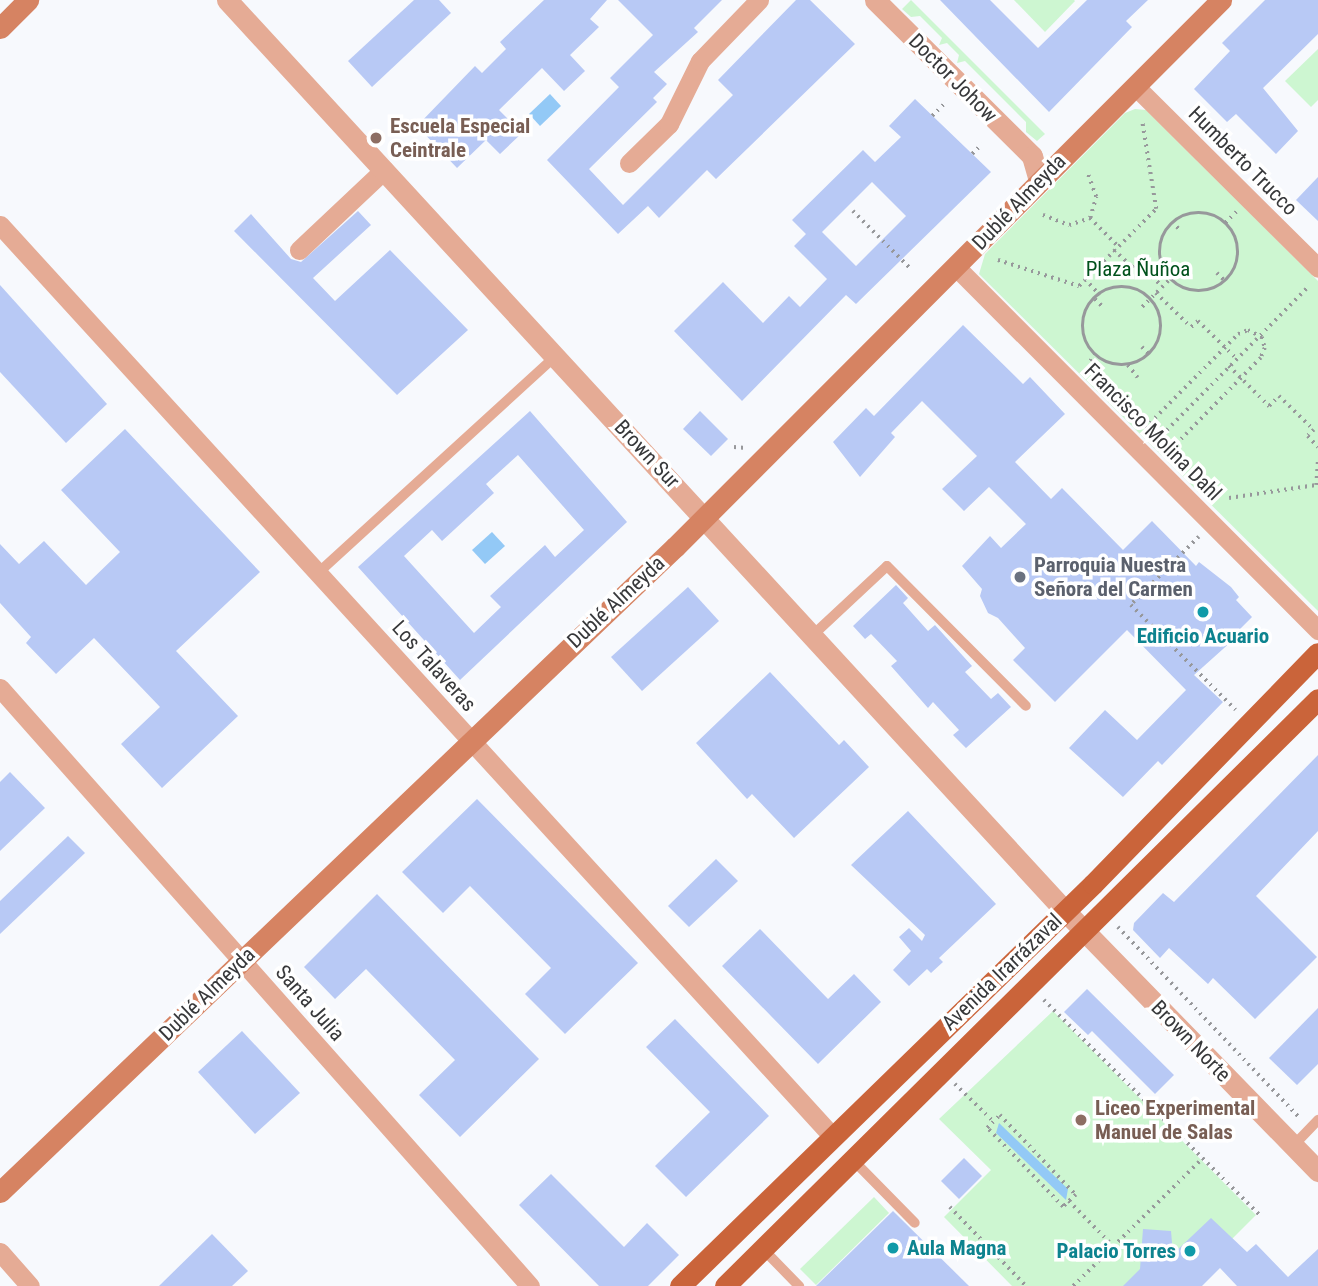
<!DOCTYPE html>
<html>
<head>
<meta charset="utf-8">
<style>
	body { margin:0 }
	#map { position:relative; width:1318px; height:1286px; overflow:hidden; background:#f7f9fd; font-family:"Roboto Condensed",sans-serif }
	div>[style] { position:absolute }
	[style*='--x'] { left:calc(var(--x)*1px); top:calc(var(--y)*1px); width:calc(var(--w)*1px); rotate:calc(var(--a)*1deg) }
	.green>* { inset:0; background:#cdf6d1 }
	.water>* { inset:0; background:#93c9f6 }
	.building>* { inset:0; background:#b8c9f5 }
	.path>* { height:3.5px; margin-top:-1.75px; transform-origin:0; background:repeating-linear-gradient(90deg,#97989b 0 2px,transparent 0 7px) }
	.path>.ring { margin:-1.75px; padding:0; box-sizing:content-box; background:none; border:3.5px solid #97989b; border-radius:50% }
	.service>* { height:10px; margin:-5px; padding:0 5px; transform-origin:5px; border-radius:5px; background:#e5ab95 }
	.minor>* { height:19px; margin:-9.5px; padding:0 9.5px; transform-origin:9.5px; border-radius:9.5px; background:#e5ab95 }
	.tertiary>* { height:21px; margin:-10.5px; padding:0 10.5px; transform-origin:10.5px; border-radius:10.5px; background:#e5ab95 }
	.secondary>* { height:21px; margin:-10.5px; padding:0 10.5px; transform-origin:10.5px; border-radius:10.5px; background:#d68362 }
	.primary>* { height:21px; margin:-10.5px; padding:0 10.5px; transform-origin:10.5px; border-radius:10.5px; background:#ca643a }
	.dots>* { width:19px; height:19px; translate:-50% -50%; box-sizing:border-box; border:4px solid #fff; border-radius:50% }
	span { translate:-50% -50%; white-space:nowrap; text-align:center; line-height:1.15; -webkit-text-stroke:7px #fff; paint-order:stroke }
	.street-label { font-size:21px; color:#37383a }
	.education-label { font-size:21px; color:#785e54; font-weight:700 }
	.left { translate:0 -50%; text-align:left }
	.park-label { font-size:21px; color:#01511c }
	.worship-label { font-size:21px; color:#5b616d; font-weight:700 }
	.culture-label { font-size:21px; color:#0d838f; font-weight:700 }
	.right { translate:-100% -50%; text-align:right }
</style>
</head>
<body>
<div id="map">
	<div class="green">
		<i style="clip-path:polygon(911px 0,1045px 134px,1037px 141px,1026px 132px,1026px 122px,965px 61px,957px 63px,959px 55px,947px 43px,939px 45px,942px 38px,920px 16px,911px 17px,902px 9px)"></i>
		<i style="clip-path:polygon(1014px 0,1074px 0,1075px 1px,1045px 32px)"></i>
		<i style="clip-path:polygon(1318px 49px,1318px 100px,1311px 107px,1285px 81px)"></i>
		<i style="clip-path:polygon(1135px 109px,1146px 110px,1318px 281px,1318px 611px,979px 274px,985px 254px,1125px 113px)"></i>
		<i style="clip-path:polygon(1053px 1011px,1256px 1215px,1185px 1286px,1012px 1286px,944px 1217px,991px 1170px,939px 1119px)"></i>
		<i style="clip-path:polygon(874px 1197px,889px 1213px,816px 1285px,800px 1269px)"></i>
	</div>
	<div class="water">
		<i style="clip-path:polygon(550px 94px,561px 106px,540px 126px,529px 114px)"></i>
		<i style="clip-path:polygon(492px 532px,505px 546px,485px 564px,472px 550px)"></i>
		<i style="clip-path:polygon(999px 1123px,1068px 1189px,1066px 1200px,996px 1133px)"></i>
	</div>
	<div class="building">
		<i style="clip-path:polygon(414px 0,439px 0,451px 13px,372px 87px,348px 61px)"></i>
		<i style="clip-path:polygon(544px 0,607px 0,590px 19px,599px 27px,570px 55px,585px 71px,564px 91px,542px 68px,499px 110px,522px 133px,500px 154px,486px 140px,457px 168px,417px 126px,475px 66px,482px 73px,506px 49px,500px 42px)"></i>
		<i style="clip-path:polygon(618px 0,722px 0,694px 28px,698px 32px,654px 72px,667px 84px,653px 98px,657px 102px,589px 169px,623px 205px,733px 95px,718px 80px,796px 0,810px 0,855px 44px,716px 179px,707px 170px,659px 218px,648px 206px,618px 234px,547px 160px,619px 87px,610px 78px,653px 35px)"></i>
		<i style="clip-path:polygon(940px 0,990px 0,1038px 48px,1087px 0,1148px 0,1126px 21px,1132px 27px,1049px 112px)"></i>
		<i style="clip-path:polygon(1265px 0,1318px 0,1318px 34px,1263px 88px,1298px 131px,1276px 154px,1236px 114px,1227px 122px,1194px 89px,1230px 51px,1222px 43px)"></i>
		<i style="clip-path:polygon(evenodd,915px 99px,991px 172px,856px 304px,846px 295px,742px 401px,674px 331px,723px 282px,763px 323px,789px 296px,800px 307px,827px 279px,794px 246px,806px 234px,792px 220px,863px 150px,875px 162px,901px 137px,889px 126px,915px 99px,872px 182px,906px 216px,856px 266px,822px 232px,872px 182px)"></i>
		<i style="clip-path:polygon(1318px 177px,1318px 221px,1296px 200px)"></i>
		<i style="clip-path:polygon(358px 211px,371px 225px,313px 278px,335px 301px,390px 250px,468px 330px,397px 395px,234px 231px,251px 214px,291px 259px,301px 262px)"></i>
		<i style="clip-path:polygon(0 285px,107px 404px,66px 443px,0 372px)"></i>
		<i style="clip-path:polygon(963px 325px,1023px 384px,1030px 377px,1065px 414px,1015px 462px,1051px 499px,1062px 488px,1123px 550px,1152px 521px,1196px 566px,1199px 562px,1231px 587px,1239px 597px,1236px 600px,1252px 617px,1240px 629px,1242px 632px,1194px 675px,1223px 702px,1162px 765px,1158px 761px,1123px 797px,1069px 748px,1105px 710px,1137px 740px,1186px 690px,1127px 630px,1055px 702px,1013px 660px,1025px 648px,998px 618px,988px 613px,980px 596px,982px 589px,962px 566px,990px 536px,1001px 548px,1026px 524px,989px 487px,964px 511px,942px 489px,977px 456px,922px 401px,891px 433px,895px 437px,860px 477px,833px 442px,866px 408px,874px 416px)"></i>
		<i style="clip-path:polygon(evenodd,530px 411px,627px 522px,460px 680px,358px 567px,530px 411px,518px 455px,584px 530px,555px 557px,545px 545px,490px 596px,501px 607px,474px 633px,404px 556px,432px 530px,442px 541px,494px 493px,486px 484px,518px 455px)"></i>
		<i style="clip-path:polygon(700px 411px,728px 439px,711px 456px,683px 429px)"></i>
		<i style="clip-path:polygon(125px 429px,260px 572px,176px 651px,238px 716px,162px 788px,121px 744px,160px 707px,94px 638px,56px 674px,26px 643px,31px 637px,0 603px,0 544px,19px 564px,44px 541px,86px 585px,120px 552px,61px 490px)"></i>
		<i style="clip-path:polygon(896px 585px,908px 598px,903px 603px,928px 631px,935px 625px,972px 666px,965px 672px,991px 699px,998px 693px,1011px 707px,966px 748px,953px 735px,959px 730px,933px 702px,928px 708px,891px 666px,897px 661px,871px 634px,865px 639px,853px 626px)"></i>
		<i style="clip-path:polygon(688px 587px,719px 621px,642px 691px,611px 657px)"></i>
		<i style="clip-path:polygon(770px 672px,839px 745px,844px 740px,869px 767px,794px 838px,752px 794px,747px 799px,696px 743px)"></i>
		<i style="clip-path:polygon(1318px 755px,1318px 831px,1256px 896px,1317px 957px,1255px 1019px,1213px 978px,1208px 984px,1169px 948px,1160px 958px,1133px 930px,1134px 923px,1163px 893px,1174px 902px)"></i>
		<i style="clip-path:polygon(10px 772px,45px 808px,0 851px,0 782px)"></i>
		<i style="clip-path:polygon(477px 799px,638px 963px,565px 1034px,525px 994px,551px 968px,470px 886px,443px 913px,402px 872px)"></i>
		<i style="clip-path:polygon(908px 811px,996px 904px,939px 958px,943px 962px,931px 973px,927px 969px,909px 986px,893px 970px,911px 951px,899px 937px,909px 928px,922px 941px,925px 935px,851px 865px)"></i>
		<i style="clip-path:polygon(68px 836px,85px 853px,0 934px,0 901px)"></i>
		<i style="clip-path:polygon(716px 859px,738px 881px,689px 927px,668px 906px)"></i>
		<i style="clip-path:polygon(377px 894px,539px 1059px,460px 1137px,419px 1095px,455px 1060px,366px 969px,335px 999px,304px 967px)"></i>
		<i style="clip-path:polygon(760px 929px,828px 999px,854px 974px,881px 1002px,818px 1064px,722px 966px)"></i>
		<i style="clip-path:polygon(1087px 989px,1174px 1075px,1155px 1094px,1092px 1031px,1088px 1035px,1064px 1012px)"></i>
		<i style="clip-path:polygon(1318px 1008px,1318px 1064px,1297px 1085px,1269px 1058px)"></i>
		<i style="clip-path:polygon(675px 1019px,769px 1116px,686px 1197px,655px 1166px,710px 1112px,646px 1047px)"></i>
		<i style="clip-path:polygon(242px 1031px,300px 1093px,255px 1134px,198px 1072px)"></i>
		<i style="clip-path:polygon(964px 1158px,982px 1176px,959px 1199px,941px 1181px)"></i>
		<i style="clip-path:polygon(551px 1174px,624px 1247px,647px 1223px,679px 1255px,648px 1286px,599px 1286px,519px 1205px)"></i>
		<i style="clip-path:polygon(893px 1211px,969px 1286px,816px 1286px)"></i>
		<i style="clip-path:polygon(1211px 1218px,1247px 1252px,1256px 1244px,1288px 1277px,1318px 1249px,1318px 1286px,1237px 1286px,1220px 1268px,1202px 1286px,1123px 1286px,1140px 1269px,1143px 1229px,1171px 1231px,1173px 1254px)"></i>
		<i style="clip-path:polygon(212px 1234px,248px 1271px,232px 1286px,159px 1286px)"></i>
	</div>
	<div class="path">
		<i style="--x:932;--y:116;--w:16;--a:-45"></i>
		<i style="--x:972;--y:154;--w:14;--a:-45"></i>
		<i style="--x:853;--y:211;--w:83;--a:45"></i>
		<i class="ring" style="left:1160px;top:213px;width:74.5px;height:74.5px"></i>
		<i style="--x:1043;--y:215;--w:28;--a:21"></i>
		<i style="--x:1069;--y:225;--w:22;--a:-18"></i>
		<i style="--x:1090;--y:218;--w:22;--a:-74"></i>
		<i style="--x:1096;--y:197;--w:27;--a:-110"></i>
		<i style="--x:1090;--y:218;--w:40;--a:45"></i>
		<i style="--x:1172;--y:222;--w:11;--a:45"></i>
		<i style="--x:1225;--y:223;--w:16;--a:-45"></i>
		<i style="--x:1114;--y:250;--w:25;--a:43"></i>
		<i style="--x:1132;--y:267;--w:7;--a:-45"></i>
		<i style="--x:1137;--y:262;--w:35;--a:44"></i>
		<i style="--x:998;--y:260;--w:85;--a:17.8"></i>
		<i style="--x:1079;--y:286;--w:109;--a:-45"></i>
		<i style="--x:1156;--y:209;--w:88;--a:-99.1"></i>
		<i style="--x:1217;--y:273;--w:11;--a:45"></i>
		<i style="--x:1085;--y:279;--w:22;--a:47"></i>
		<i class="ring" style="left:1083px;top:287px;width:74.5px;height:74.5px"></i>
		<i style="--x:1156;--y:293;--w:49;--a:44.2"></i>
		<i style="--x:1191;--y:327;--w:9;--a:-41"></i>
		<i style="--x:1198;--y:321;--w:54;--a:44.3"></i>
		<i style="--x:1095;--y:299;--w:10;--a:45"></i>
		<i style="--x:1142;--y:307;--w:51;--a:-45"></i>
		<i style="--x:1142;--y:347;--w:10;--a:45"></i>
		<i style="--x:1090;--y:361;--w:8;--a:-50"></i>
		<i style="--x:1128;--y:365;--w:16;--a:52"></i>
		<i style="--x:1229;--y:366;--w:57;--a:45"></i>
		<i style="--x:1269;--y:406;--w:14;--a:-45"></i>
		<i style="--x:1279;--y:396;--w:49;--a:44.2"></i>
		<i style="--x:1314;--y:430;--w:8;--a:135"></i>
		<i style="--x:1308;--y:436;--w:15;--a:48"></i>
		<i style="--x:1145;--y:428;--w:132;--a:-45.3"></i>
		<i style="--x:1238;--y:334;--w:11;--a:-22"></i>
		<i style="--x:1248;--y:330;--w:16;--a:27"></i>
		<i style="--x:1262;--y:337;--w:11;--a:75"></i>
		<i style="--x:1265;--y:348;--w:11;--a:112"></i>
		<i style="--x:1261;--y:358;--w:132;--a:134.4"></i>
		<i style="--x:1157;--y:440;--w:216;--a:-45.4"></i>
		<i style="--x:734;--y:447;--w:12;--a:5"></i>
		<i style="--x:1229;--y:498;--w:88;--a:-8.5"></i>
		<i style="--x:1316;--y:485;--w:26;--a:-86"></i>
		<i style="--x:1199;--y:537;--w:96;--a:135"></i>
		<i style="--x:1131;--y:605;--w:148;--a:45"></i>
		<i style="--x:1168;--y:643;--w:16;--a:-45"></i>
		<i style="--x:1118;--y:927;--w:265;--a:46.4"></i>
		<i style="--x:1044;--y:1000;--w:306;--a:44.9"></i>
		<i style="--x:955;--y:1084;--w:54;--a:44.3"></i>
		<i style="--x:1000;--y:1115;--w:110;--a:46.5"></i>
		<i style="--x:1076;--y:1195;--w:18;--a:137"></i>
		<i style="--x:1063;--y:1207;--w:110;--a:-133.9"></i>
		<i style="--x:987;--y:1128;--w:18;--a:-45"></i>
		<i style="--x:1069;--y:1201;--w:63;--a:45.6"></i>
		<i style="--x:950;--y:1207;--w:110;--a:46.1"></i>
		<i style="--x:1073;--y:1286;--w:182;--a:-44.6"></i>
	</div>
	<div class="service">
		<i style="--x:318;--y:573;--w:322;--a:-42.4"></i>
		<i style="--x:813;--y:635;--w:101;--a:-43"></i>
		<i style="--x:887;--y:566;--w:197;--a:45.2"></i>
		<i style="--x:1294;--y:1145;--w:35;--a:-46"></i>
		<i style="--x:853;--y:1160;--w:88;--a:45.5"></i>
		<i style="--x:763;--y:1249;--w:52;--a:45.8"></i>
	</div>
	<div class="minor">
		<i style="--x:1135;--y:86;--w:258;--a:44.8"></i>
		<i style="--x:629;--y:163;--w:56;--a:-44.3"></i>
		<i style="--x:669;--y:124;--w:70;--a:-63.8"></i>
		<i style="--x:700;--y:61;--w:85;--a:-46"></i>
		<i style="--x:0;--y:225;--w:1235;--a:47.59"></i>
		<i style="--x:299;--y:250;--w:117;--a:-43.3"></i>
		<i style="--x:956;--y:267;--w:513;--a:45.08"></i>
		<i style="--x:0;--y:688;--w:799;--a:48.45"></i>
		<i style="--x:0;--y:1252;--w:45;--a:48.6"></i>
	</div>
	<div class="tertiary">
		<i style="--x:227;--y:0;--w:1238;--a:47.39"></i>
		<i style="--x:1065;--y:911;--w:363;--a:45.8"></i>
		<i style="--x:875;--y:0;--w:221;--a:44.8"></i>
		<i style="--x:1032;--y:156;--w:25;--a:74"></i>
	</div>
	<div class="secondary">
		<i style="--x:0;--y:28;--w:40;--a:-45"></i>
		<i style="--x:0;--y:1192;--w:934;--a:-43.7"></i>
		<i style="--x:675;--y:547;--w:773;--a:-45.05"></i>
	</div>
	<div class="primary">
		<i style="--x:680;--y:1286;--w:576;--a:-44.23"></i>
		<i style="--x:1093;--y:884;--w:322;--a:-45.8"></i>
		<i style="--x:725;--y:1286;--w:834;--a:-44.71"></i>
	</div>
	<div class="dots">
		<i style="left:376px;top:138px;background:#8d6e63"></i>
		<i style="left:1020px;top:577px;background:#6b7280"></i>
		<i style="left:1203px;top:612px;background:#0f9aa8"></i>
		<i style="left:1081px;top:1120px;background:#8d6e63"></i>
		<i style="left:893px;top:1248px;background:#0f9aa8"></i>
		<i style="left:1190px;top:1251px;background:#0f9aa8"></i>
	</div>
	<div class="street-label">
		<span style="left:953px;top:78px;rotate:45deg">Doctor Johow</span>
		<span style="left:1243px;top:161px;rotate:45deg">Humberto Trucco</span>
		<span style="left:1019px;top:202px;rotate:-46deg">Dublé Almeyda</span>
		<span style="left:1153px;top:432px;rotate:45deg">Francisco Molina Dahl</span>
		<span style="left:647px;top:454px;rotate:47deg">Brown Sur</span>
		<span style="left:616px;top:602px;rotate:-43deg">Dublé Almeyda</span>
		<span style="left:434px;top:666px;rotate:48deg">Los Talaveras</span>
		<span style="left:1002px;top:972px;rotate:-44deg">Avenida Irarrázaval</span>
		<span style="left:207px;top:994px;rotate:-44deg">Dublé Almeyda</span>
		<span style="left:310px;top:1003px;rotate:49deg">Santa Julia</span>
		<span style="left:1191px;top:1041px;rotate:46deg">Brown Norte</span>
	</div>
	<div class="education-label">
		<span class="left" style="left:390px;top:138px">Escuela Especial<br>Ceintrale</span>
		<span class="left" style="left:1095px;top:1120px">Liceo Experimental<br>Manuel de Salas</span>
	</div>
	<div class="park-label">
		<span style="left:1138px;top:269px">Plaza Ñuñoa</span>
	</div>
	<div class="worship-label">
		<span class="left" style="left:1034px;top:577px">Parroquia Nuestra<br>Señora del Carmen</span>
	</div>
	<div class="culture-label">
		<span style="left:1203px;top:636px">Edificio Acuario</span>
		<span class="left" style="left:907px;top:1248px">Aula Magna</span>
		<span class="right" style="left:1176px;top:1251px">Palacio Torres</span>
	</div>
</div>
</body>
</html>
